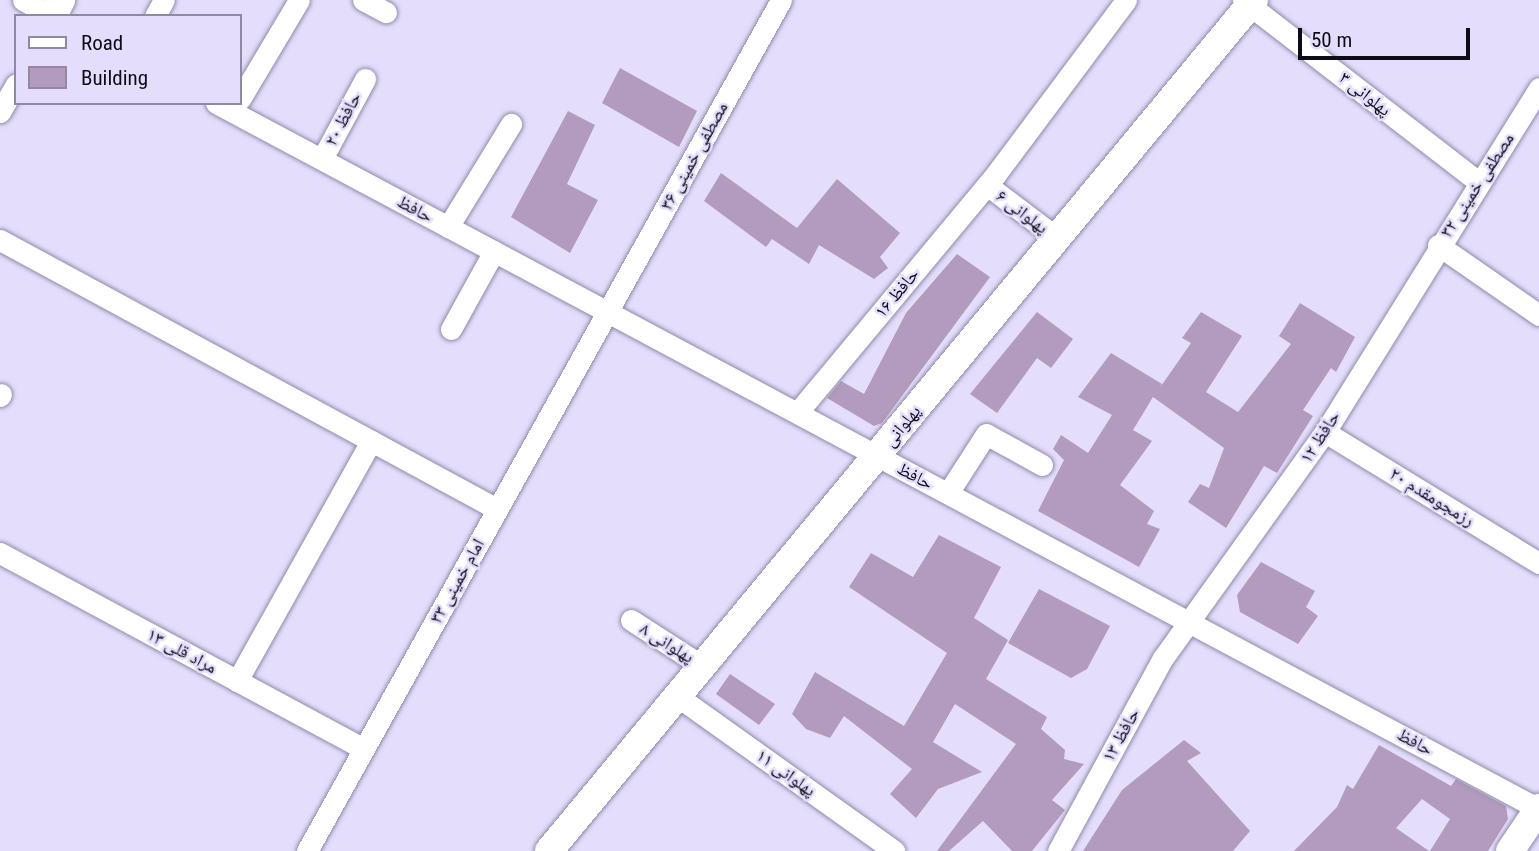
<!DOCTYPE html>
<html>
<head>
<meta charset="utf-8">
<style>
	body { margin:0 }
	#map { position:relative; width:1539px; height:851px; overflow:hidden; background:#e4defc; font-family:"Roboto Condensed","Noto Naskh Arabic",sans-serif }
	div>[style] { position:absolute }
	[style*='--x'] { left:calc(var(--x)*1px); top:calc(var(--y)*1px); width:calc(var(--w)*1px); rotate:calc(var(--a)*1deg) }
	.building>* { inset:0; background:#b29bbc }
	.roads { filter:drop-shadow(0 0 2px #9089ac) drop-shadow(0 0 2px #9089ac) }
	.minor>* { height:21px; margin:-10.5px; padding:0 10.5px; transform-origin:10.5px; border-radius:10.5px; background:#fff }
	.tertiary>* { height:28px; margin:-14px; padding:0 14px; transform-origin:14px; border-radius:14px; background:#fff }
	span { translate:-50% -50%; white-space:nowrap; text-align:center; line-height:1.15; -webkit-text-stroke:5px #e4defc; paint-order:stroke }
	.street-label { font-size:18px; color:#0e0b18 }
	.legend { position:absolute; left:14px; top:14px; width:228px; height:91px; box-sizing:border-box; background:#e4defc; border:2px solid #8e8aa1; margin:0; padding:9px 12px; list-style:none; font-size:21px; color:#0e0b18 }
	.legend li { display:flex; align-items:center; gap:14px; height:35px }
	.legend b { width:35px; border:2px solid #8e8aa1 }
	.scale { position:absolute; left:1298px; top:28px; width:172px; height:32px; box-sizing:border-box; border:4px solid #0e0b18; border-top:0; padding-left:9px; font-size:21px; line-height:24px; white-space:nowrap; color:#0e0b18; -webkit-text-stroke:5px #e4defc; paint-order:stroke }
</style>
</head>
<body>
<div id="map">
	<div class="building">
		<i style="clip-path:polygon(620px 68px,697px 111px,679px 147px,602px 103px)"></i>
		<i style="clip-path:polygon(568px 111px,595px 125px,567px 184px,598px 200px,570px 253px,511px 217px)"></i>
		<i style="clip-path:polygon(721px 173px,797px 228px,837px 179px,900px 233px,880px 257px,888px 268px,874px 279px,819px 245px,809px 264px,772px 239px,766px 247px,704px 201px)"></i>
		<i style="clip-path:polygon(957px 254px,990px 277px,882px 423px,874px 426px,827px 398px,841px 381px,864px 394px,906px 313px)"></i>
		<i style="clip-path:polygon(1300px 303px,1355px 337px,1336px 372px,1331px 368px,1303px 410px,1313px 416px,1277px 473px,1264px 466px,1226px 528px,1188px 502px,1200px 484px,1209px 488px,1224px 448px,1153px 397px,1133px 430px,1152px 441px,1120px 485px,1154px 511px,1147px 524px,1160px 529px,1139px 567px,1038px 511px,1064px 460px,1053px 449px,1061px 435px,1088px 453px,1112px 415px,1078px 397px,1111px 353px,1162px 384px,1159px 389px,1191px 343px,1182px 338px,1201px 312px,1242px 336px,1206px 392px,1238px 412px,1291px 344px,1279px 336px)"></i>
		<i style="clip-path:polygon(1037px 312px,1073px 339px,1051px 368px,1037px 358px,997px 413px,970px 394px)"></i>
		<i style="clip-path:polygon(939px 535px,1001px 567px,974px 618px,1008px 640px,986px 679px,1047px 717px,1041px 729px,1065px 750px,1064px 759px,1084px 764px,1052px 800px,1065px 810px,1032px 851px,1012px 851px,983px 821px,949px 851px,937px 851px,1016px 744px,955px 704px,933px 742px,982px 772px,938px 789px,916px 818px,890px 794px,912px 769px,844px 716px,830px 738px,806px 729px,792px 714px,815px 672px,904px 726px,947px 653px,849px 587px,871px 553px,913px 577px)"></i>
		<i style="clip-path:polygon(1261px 562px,1315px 591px,1306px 607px,1318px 616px,1298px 644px,1240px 612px,1237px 595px)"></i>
		<i style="clip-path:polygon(1039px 589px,1110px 626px,1087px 669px,1071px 678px,1008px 643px)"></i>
		<i style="clip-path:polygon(730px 674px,775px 704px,759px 725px,716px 694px)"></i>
		<i style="clip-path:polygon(1184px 740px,1201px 753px,1187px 761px,1250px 831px,1233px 851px,1083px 851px,1122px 790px)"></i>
		<i style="clip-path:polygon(1379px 745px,1451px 786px,1456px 779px,1506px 806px,1508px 819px,1488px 851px,1430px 851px,1450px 819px,1422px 799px,1396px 828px,1429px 851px,1294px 851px,1337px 807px,1347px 785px,1353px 789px)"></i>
	</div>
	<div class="roads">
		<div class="minor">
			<i style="--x:23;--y:0;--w:33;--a:29"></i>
			<i style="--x:363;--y:0;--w:26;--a:28"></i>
			<i style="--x:1243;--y:0;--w:299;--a:37.7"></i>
			<i style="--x:155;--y:16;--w:18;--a:-61"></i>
			<i style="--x:240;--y:99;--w:115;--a:-59.2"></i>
			<i style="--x:216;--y:103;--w:1500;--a:28.09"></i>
			<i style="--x:0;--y:112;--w:32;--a:-60"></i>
			<i style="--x:322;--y:159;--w:91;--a:-61.7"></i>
			<i style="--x:987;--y:185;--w:88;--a:37.1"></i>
			<i style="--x:448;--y:227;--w:121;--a:-58.5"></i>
			<i style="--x:0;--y:240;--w:565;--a:28.42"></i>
			<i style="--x:1438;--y:245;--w:123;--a:34.7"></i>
			<i style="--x:451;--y:329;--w:89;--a:-61.1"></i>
			<i style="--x:0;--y:396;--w:2;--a:-63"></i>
			<i style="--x:797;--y:413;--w:311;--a:-50.2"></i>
			<i style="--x:996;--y:174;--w:217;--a:-53.2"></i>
			<i style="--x:1325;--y:432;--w:251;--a:31.5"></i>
			<i style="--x:948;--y:493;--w:70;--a:-57.2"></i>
			<i style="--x:986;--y:434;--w:64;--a:29"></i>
			<i style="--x:0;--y:553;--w:413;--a:28.3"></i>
			<i style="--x:631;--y:620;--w:85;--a:32.9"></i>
			<i style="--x:237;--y:681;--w:275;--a:-60.8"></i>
			<i style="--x:677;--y:696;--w:267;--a:35.5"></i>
			<i style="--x:307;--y:851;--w:974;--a:-60.88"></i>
			<i style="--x:1058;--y:851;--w:220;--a:-61.5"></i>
			<i style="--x:1163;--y:658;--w:278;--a:-54.4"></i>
			<i style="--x:1325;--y:432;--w:405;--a:-58.1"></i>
		</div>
		<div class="tertiary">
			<i style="--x:53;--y:16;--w:18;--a:-63"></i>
			<i style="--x:549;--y:851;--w:1105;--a:-50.36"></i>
			<i style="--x:1510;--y:851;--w:52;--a:-56"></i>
		</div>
	</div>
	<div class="street-label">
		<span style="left:1365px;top:94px;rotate:38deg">پهلوانی ۳</span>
		<span style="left:343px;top:119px;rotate:-62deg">حافظ ۲۰</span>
		<span style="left:694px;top:156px;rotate:-61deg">مصطفی خمینی ۳۶</span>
		<span style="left:1477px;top:185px;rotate:-57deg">مصطفی خمینی ۳۲</span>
		<span style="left:415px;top:209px;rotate:28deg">حافظ</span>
		<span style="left:1022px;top:212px;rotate:37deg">پهلوانی ۶</span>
		<span style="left:897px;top:293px;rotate:-50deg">حافظ ۱۶</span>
		<span style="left:902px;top:426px;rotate:-51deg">پهلوانی</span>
		<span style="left:1320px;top:437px;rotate:-57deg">حافظ ۱۲</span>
		<span style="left:915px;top:476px;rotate:28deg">حافظ</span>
		<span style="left:1432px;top:497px;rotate:32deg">رزمجومقدم ۲۰</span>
		<span style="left:457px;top:581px;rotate:-61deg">امام خمینی ۳۳</span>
		<span style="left:667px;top:643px;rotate:32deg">پهلوانی ۸</span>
		<span style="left:182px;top:651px;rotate:28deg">مراد قلی ۱۳</span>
		<span style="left:1121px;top:735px;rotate:-61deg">حافظ ۱۳</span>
		<span style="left:1415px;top:742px;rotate:28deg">حافظ</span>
		<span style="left:786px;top:773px;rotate:35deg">پهلوانی ۱۱</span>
	</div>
	<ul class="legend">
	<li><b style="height:9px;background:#fff"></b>Road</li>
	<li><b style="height:19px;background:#b29bbc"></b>Building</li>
	</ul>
	<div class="scale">50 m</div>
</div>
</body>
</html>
